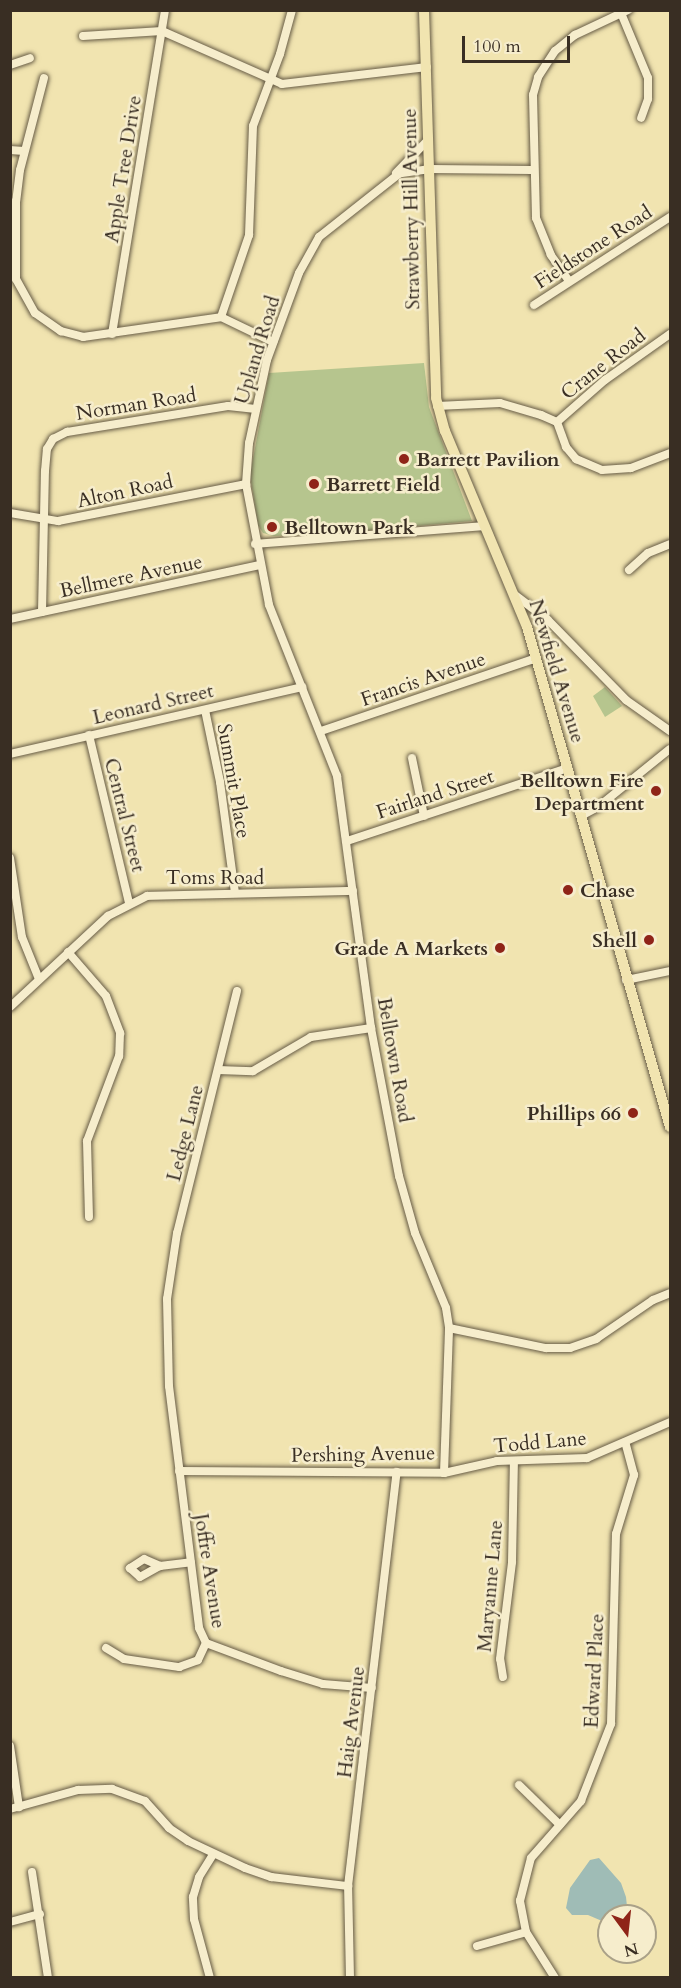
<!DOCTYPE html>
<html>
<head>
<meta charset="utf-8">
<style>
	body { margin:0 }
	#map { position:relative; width:681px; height:1988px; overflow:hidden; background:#f1e4b0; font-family:Cardo,serif }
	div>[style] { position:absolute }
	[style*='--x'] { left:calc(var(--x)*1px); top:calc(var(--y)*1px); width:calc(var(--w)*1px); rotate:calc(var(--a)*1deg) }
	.green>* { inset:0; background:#b6c58e }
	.water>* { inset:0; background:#9fbcb6 }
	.roads { filter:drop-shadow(0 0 2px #675c46) drop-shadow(0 0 2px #675c46) }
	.minor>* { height:8px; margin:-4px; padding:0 4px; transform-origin:4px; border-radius:4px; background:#f6edcc }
	.major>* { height:10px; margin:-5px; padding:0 5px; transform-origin:5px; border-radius:5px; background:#f1e4b0 }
	.dots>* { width:16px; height:16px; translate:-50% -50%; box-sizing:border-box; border:3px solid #f6edcc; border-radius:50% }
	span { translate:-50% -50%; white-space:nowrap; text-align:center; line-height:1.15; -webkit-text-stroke:5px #f6edcc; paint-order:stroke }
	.street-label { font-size:20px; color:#392e23 }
	.poi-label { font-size:20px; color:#392e23; font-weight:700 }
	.left { translate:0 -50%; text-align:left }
	.right { translate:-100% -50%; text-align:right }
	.frame { position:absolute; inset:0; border:12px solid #392e23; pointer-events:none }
	.north { position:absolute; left:597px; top:1904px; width:60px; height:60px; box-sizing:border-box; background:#f6edcc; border:2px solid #aaa188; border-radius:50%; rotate:165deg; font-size:16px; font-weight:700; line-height:24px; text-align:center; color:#392e23 }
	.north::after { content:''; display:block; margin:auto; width:21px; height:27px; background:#8f2418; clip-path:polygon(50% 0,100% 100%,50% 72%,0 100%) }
	.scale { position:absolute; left:462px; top:36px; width:108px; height:27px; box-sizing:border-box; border:3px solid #392e23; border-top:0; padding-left:8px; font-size:18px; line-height:21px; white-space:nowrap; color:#392e23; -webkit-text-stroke:4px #f6edcc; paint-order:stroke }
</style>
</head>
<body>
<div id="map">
	<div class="green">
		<i style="clip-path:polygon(424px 363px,429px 407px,472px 521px,362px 531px,274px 536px,263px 533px,258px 525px,250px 475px,269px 373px)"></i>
		<i style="clip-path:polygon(605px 687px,622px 706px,605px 717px,593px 696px)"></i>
	</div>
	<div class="water">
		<i style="clip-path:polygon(599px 1858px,621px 1883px,626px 1897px,628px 1916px,609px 1916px,609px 1924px,588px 1915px,572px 1915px,566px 1908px,570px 1888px,590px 1860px)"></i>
	</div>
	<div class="roads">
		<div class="minor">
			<i style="--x:621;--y:13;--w:70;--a:67.4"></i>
			<i style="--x:648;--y:78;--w:21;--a:90"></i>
			<i style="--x:648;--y:99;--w:20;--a:110"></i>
			<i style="--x:83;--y:36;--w:79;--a:-3.6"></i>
			<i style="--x:162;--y:31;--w:131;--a:23.8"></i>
			<i style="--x:282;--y:84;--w:146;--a:-6.7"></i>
			<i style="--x:10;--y:65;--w:21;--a:-19"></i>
			<i style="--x:44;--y:78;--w:95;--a:104.6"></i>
			<i style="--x:20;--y:170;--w:31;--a:97"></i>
			<i style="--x:16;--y:201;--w:78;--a:90"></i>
			<i style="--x:16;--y:279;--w:39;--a:61"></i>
			<i style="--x:35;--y:313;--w:32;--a:35"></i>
			<i style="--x:61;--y:331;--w:23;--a:15"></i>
			<i style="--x:83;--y:337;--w:139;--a:-8.2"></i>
			<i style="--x:221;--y:317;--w:58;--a:25.7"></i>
			<i style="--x:10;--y:150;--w:14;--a:4"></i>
			<i style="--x:532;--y:170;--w:102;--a:-179.4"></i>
			<i style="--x:430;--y:169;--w:30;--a:172"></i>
			<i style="--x:400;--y:173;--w:103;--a:141.7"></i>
			<i style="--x:319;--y:237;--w:41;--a:119.1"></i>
			<i style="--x:299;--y:273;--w:93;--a:110.2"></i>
			<i style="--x:267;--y:360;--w:85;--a:102.2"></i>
			<i style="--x:249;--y:443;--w:41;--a:94.2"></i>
			<i style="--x:246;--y:484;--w:123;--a:79.2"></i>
			<i style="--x:269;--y:605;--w:184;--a:68.3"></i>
			<i style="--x:337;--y:776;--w:254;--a:82.3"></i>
			<i style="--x:371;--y:1028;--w:151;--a:79.3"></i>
			<i style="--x:399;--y:1176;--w:59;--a:74.3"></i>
			<i style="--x:415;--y:1233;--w:81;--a:67.5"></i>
			<i style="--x:446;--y:1308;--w:20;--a:81"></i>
			<i style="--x:449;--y:1328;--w:99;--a:11.7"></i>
			<i style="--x:546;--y:1348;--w:24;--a:0"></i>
			<i style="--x:570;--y:1348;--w:28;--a:-19"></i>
			<i style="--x:596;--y:1339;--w:69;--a:-34.4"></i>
			<i style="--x:653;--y:1300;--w:18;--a:-22"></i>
			<i style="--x:396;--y:173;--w:47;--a:-45.9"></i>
			<i style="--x:569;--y:281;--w:32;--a:-125"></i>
			<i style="--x:551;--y:255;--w:40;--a:-112"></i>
			<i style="--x:536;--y:218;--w:123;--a:-91.4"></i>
			<i style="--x:533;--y:95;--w:19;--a:-74"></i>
			<i style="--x:538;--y:77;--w:31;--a:-57"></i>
			<i style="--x:555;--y:51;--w:26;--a:-39"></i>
			<i style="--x:575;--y:35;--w:59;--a:-25.3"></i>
			<i style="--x:534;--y:305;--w:162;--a:-32.9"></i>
			<i style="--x:221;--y:317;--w:87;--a:-71.1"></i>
			<i style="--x:249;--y:235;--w:109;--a:-87.9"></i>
			<i style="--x:253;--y:126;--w:77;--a:-69.4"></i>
			<i style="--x:280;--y:54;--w:46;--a:-74.7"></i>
			<i style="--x:112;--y:334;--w:328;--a:-80.7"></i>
			<i style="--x:437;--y:406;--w:63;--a:-2.7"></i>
			<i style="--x:500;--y:403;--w:43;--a:16.3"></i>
			<i style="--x:541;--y:415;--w:17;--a:24"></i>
			<i style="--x:557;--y:422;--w:27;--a:70"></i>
			<i style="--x:566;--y:447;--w:16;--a:50"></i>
			<i style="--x:576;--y:459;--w:28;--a:23"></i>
			<i style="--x:602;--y:470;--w:29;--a:-4"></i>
			<i style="--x:631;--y:468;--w:42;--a:-21"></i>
			<i style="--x:557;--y:422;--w:64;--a:-41.2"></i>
			<i style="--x:605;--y:380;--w:80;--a:-35.3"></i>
			<i style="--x:10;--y:513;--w:49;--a:9.5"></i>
			<i style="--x:58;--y:521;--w:192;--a:-11.1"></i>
			<i style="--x:255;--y:544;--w:230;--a:-4.5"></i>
			<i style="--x:629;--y:570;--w:25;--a:-42"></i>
			<i style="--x:648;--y:553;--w:24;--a:-22"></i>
			<i style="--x:515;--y:595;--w:41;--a:37.1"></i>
			<i style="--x:548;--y:620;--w:112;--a:45.7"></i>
			<i style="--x:626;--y:700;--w:54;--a:35.2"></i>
			<i style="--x:42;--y:612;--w:141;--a:-88.8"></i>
			<i style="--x:45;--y:471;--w:22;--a:-85"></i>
			<i style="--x:47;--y:449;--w:12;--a:-59"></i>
			<i style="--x:53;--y:439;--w:16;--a:-27"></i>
			<i style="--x:67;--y:432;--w:163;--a:-9.2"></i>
			<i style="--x:228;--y:406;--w:28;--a:6"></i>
			<i style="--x:10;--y:619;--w:255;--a:-12.2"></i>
			<i style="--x:205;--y:710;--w:74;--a:78.2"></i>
			<i style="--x:220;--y:782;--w:112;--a:82.3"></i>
			<i style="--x:321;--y:731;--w:228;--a:-18.7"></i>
			<i style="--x:89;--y:735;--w:173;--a:76.6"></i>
			<i style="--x:10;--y:754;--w:300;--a:-12.9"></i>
			<i style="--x:412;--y:758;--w:59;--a:78.3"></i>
			<i style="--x:581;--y:816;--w:19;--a:-28"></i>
			<i style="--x:598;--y:807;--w:92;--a:-38.9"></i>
			<i style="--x:347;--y:841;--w:233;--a:-18.3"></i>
			<i style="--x:10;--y:858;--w:80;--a:81.4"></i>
			<i style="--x:22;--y:937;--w:45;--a:68"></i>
			<i style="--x:68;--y:952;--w:58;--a:49.2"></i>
			<i style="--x:106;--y:996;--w:40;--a:69"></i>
			<i style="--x:120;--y:1033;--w:23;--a:92"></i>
			<i style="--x:119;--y:1056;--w:91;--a:110.6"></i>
			<i style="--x:87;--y:1141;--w:76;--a:88.5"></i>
			<i style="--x:626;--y:980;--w:45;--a:-11.6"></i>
			<i style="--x:237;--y:991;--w:249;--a:103.9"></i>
			<i style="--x:177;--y:1233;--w:67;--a:98.6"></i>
			<i style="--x:167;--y:1299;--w:87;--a:88.7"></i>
			<i style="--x:169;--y:1386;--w:244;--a:82.9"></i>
			<i style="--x:199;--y:1628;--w:17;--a:65"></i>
			<i style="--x:206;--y:1643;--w:80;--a:20.5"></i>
			<i style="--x:281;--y:1671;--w:44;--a:17.2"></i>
			<i style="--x:323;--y:1684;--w:49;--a:4.7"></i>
			<i style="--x:10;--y:1007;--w:134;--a:-42.9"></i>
			<i style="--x:108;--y:916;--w:44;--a:-27.1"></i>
			<i style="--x:147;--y:896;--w:206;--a:-1.4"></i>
			<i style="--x:218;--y:1070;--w:35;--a:2"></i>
			<i style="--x:253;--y:1071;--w:67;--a:-30.4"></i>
			<i style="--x:311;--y:1037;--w:61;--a:-8.5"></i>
			<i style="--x:179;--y:1471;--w:265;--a:0.4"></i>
			<i style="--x:444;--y:1473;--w:54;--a:-12.8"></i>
			<i style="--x:497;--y:1461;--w:90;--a:-1.9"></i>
			<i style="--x:587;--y:1458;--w:90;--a:-23.4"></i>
			<i style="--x:444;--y:1473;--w:145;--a:-88"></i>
			<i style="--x:160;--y:1566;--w:17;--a:-156"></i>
			<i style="--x:144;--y:1559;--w:17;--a:147"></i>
			<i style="--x:130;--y:1568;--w:13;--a:42"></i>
			<i style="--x:140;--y:1577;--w:23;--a:-29"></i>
			<i style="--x:160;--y:1566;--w:31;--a:-7"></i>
			<i style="--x:106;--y:1648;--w:21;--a:31"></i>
			<i style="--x:124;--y:1659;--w:56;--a:8.3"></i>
			<i style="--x:179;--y:1667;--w:20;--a:-20"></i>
			<i style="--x:198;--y:1660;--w:19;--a:-65"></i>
			<i style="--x:503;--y:1677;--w:18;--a:-99"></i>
			<i style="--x:500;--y:1659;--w:98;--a:-82.9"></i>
			<i style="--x:512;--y:1562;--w:101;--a:-88.9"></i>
			<i style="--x:10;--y:1746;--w:62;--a:81.6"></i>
			<i style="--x:519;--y:1785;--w:57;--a:44.3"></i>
			<i style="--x:10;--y:1809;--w:71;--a:-15.6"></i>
			<i style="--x:78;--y:1790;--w:34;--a:-2"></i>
			<i style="--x:112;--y:1789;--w:35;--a:20"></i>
			<i style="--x:145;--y:1801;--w:36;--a:48"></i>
			<i style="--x:169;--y:1828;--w:23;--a:34"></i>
			<i style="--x:188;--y:1841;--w:63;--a:25.3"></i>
			<i style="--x:245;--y:1868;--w:28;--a:19"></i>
			<i style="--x:271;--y:1877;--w:78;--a:6.7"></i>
			<i style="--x:32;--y:1872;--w:107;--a:81.4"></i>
			<i style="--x:10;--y:1922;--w:31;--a:-15"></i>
			<i style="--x:477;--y:1946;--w:51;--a:-15.9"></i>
			<i style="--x:210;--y:1978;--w:61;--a:-105.2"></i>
			<i style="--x:194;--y:1919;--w:22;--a:-93"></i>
			<i style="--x:193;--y:1897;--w:21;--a:-73"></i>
			<i style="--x:199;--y:1877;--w:26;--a:-58"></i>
			<i style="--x:350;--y:1978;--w:92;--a:-91.2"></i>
			<i style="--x:348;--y:1886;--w:417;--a:-83.3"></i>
			<i style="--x:555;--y:1978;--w:54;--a:-122.2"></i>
			<i style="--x:526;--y:1932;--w:32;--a:-101"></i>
			<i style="--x:520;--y:1901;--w:44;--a:-75.7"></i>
			<i style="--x:531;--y:1858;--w:76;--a:-48.7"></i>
			<i style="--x:581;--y:1801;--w:83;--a:-68.7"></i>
			<i style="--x:611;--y:1724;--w:190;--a:-88.5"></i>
			<i style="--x:616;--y:1534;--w:62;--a:-73"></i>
			<i style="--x:634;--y:1475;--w:34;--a:-105"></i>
		</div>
		<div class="major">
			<i style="--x:424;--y:10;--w:388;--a:88.2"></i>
			<i style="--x:436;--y:398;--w:34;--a:75"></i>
			<i style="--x:445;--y:431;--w:212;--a:67.3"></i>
			<i style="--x:527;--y:627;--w:520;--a:74.04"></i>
		</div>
	</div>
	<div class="dots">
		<i style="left:404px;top:459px;background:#8f2418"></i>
		<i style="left:314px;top:484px;background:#8f2418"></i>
		<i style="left:272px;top:527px;background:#8f2418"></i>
		<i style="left:656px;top:791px;background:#8f2418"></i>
		<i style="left:568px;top:890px;background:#8f2418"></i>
		<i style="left:649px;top:940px;background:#8f2418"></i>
		<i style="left:500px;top:948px;background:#8f2418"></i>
		<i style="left:633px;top:1113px;background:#8f2418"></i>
	</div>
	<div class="street-label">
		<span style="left:123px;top:169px;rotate:-81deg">Apple Tree Drive</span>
		<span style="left:411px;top:209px;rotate:-91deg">Strawberry Hill Avenue</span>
		<span style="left:593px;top:247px;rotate:-33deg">Fieldstone Road</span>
		<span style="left:257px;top:350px;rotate:-73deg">Upland Road</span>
		<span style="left:603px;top:364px;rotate:-38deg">Crane Road</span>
		<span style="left:136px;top:404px;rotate:-9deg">Norman Road</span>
		<span style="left:125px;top:491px;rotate:-12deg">Alton Road</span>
		<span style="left:131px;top:576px;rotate:-12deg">Bellmere Avenue</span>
		<span style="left:557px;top:671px;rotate:73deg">Newfield Avenue</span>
		<span style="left:423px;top:679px;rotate:-19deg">Francis Avenue</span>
		<span style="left:153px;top:704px;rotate:-13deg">Leonard Street</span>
		<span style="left:234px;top:781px;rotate:80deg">Summit Place</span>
		<span style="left:435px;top:794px;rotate:-18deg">Fairland Street</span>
		<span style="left:125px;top:815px;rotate:76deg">Central Street</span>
		<span style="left:215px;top:877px">Toms Road</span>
		<span style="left:395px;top:1060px;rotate:80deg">Belltown Road</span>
		<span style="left:185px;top:1133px;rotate:-76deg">Ledge Lane</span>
		<span style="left:540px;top:1442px;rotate:-5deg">Todd Lane</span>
		<span style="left:363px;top:1454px;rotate:-1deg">Pershing Avenue</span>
		<span style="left:210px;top:1571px;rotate:81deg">Joffre Avenue</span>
		<span style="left:490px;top:1586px;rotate:-85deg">Maryanne Lane</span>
		<span style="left:594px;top:1671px;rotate:-87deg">Edward Place</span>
		<span style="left:351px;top:1722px;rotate:-83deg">Haig Avenue</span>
	</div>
	<div class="poi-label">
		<span class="left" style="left:416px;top:459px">Barrett Pavilion</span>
		<span class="left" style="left:326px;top:484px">Barrett Field</span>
		<span class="left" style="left:284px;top:527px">Belltown Park</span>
		<span class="right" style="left:644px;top:792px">Belltown Fire<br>Department</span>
		<span class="left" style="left:580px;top:890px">Chase</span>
		<span class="right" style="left:637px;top:940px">Shell</span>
		<span class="right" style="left:488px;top:948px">Grade A Markets</span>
		<span class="right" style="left:621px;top:1113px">Phillips 66</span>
	</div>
	<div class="frame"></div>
	<div class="north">N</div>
	<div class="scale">100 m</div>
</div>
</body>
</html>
